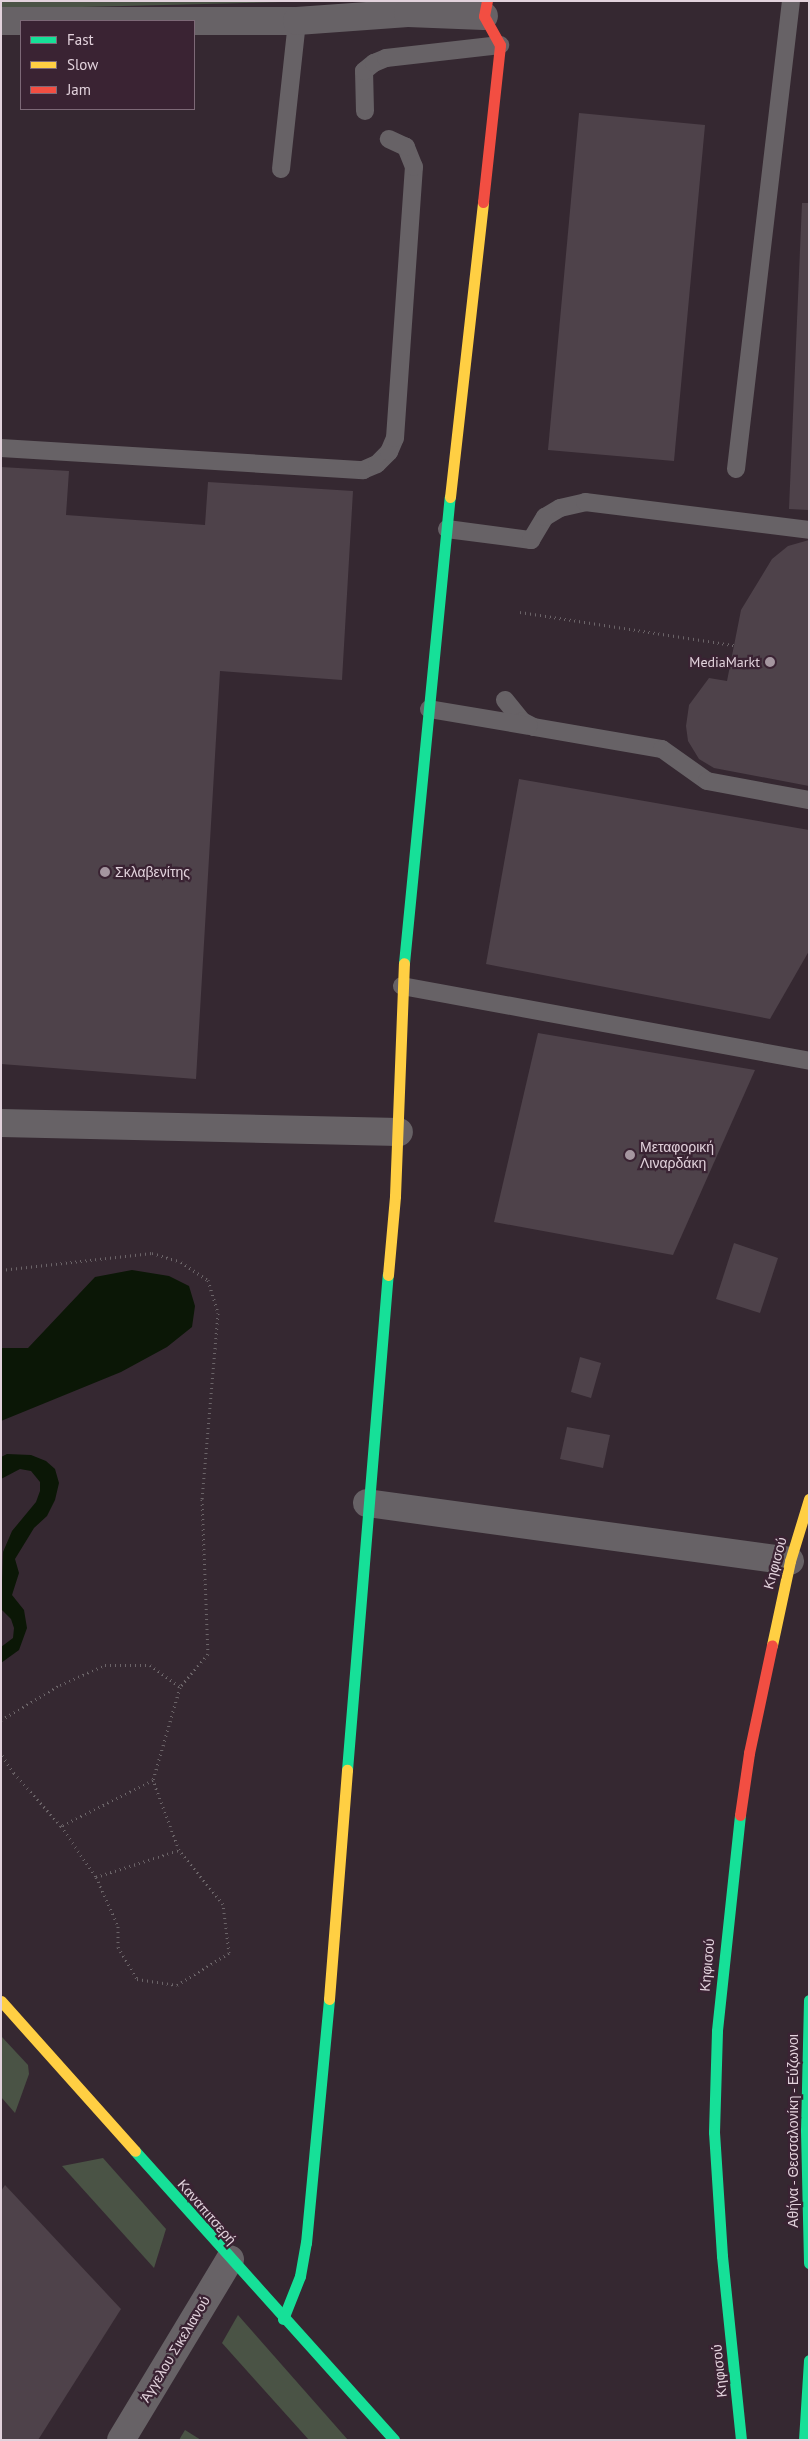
<!DOCTYPE html>
<html>
<head>
<meta charset="utf-8">
<style>
	body { margin:0 }
	#map { position:relative; width:810px; height:2441px; overflow:hidden; background:#352831; font-family:"PT Sans",sans-serif }
	div>[style] { position:absolute }
	[style*='--x'] { left:calc(var(--x)*1px); top:calc(var(--y)*1px); width:calc(var(--w)*1px); rotate:calc(var(--a)*1deg) }
	.green>* { inset:0; background:#4a5345 }
	.water>* { inset:0; background:#0b1706 }
	.building>* { inset:0; background:#4e424a }
	.path>* { height:3px; margin-top:-1.5px; transform-origin:0; background:repeating-linear-gradient(90deg,#6b6468 0 1px,transparent 0 5px) }
	.lane>* { height:18px; margin:-9px; padding:0 9px; transform-origin:9px; border-radius:9px; background:#676266 }
	.street>* { height:28px; margin:-14px; padding:0 14px; transform-origin:14px; border-radius:14px; background:#676266 }
	.fast>* { height:11px; margin:-5.5px; padding:0 5.5px; transform-origin:5.5px; border-radius:5.5px; background:#16e098 }
	.slow>* { height:11px; margin:-5.5px; padding:0 5.5px; transform-origin:5.5px; border-radius:5.5px; background:#ffcf43 }
	.jam>* { height:11px; margin:-5.5px; padding:0 5.5px; transform-origin:5.5px; border-radius:5.5px; background:#f24e42 }
	.dots>* { width:14px; height:14px; translate:-50% -50%; box-sizing:border-box; border:2px solid #3a2333; border-radius:50% }
	span { translate:-50% -50%; white-space:nowrap; text-align:center; line-height:1.15; -webkit-text-stroke:4.5px #3a2333; paint-order:stroke }
	.poi-label { font-size:14px; color:#e2d2dc }
	.right { translate:-100% -50%; text-align:right }
	.left { translate:0 -50%; text-align:left }
	.street-label { font-size:14px; color:#e2d2dc }
	.frame { position:absolute; inset:0; border:2px solid #e2d2dc; pointer-events:none }
	.legend { position:absolute; left:20px; top:20px; width:175px; height:90px; box-sizing:border-box; background:#3a2333; border:1px solid #7d6977; margin:0; padding:6px 9px; list-style:none; font-size:15px; color:#e2d2dc }
	.legend li { display:flex; align-items:center; gap:10px; height:25px }
	.legend b { width:25px; border:1px solid #7d6977 }
</style>
</head>
<body>
<div id="map">
	<div class="green">
		<i style="clip-path:polygon(1px 1px,323px 1px,1px 9px)"></i>
		<i style="clip-path:polygon(1px 2036px,28px 2065px,29px 2074px,15px 2113px,1px 2097px)"></i>
		<i style="clip-path:polygon(103px 2158px,166px 2229px,154px 2268px,62px 2166px)"></i>
		<i style="clip-path:polygon(238px 2315px,348px 2440px,309px 2440px,222px 2343px)"></i>
		<i style="clip-path:polygon(185px 2430px,201px 2440px,179px 2440px)"></i>
	</div>
	<div class="water">
		<i style="clip-path:polygon(132px 1270px,169px 1276px,189px 1286px,195px 1306px,192px 1327px,167px 1347px,121px 1372px,1px 1421px,1px 1348px,28px 1348px,95px 1277px)"></i>
		<i style="clip-path:polygon(7px 1454px,31px 1455px,46px 1461px,55px 1469px,59px 1483px,55px 1500px,47px 1516px,34px 1528px,15px 1559px,19px 1573px,12px 1595px,24px 1610px,27px 1628px,19px 1650px,1px 1663px,1px 1647px,13px 1638px,14px 1628px,11px 1619px,1px 1609px,3px 1552px,12px 1531px,36px 1502px,40px 1491px,40px 1482px,31px 1471px,20px 1469px,1px 1479px,1px 1457px)"></i>
	</div>
	<div class="building">
		<i style="clip-path:polygon(579px 113px,705px 125px,674px 461px,548px 450px)"></i>
		<i style="clip-path:polygon(802px 203px,809px 203px,809px 510px,789px 509px)"></i>
		<i style="clip-path:polygon(1px 467px,69px 471px,66px 515px,205px 525px,208px 482px,353px 491px,342px 680px,220px 671px,196px 1079px,1px 1064px)"></i>
		<i style="clip-path:polygon(809px 540px,809px 786px,714px 768px,699px 759px,688px 741px,686px 726px,689px 705px,709px 678px,727px 681px,741px 610px,772px 559px,788px 546px)"></i>
		<i style="clip-path:polygon(519px 779px,809px 830px,809px 951px,770px 1019px,486px 964px)"></i>
		<i style="clip-path:polygon(538px 1033px,755px 1070px,673px 1255px,494px 1222px)"></i>
		<i style="clip-path:polygon(734px 1243px,778px 1258px,760px 1313px,716px 1299px)"></i>
		<i style="clip-path:polygon(580px 1357px,601px 1363px,591px 1398px,571px 1392px)"></i>
		<i style="clip-path:polygon(567px 1427px,610px 1435px,603px 1468px,560px 1459px)"></i>
		<i style="clip-path:polygon(5px 2185px,121px 2309px,38px 2440px,1px 2440px,1px 2191px)"></i>
	</div>
	<div class="path">
		<i style="--x:520;--y:612;--w:217;--a:8.8"></i>
		<i style="--x:1;--y:1270;--w:152;--a:-6.4"></i>
		<i style="--x:152;--y:1253;--w:30;--a:17"></i>
		<i style="--x:181;--y:1262;--w:32;--a:34"></i>
		<i style="--x:208;--y:1280;--w:34;--a:73"></i>
		<i style="--x:218;--y:1313;--w:187;--a:94.9"></i>
		<i style="--x:202;--y:1499;--w:155;--a:87.8"></i>
		<i style="--x:208;--y:1654;--w:43;--a:130.3"></i>
		<i style="--x:180;--y:1687;--w:97;--a:106.2"></i>
		<i style="--x:153;--y:1780;--w:103;--a:153.4"></i>
		<i style="--x:61;--y:1826;--w:71;--a:-131.6"></i>
		<i style="--x:14;--y:1773;--w:23;--a:-124"></i>
		<i style="--x:1;--y:1720;--w:69;--a:-30.7"></i>
		<i style="--x:60;--y:1685;--w:49;--a:-24"></i>
		<i style="--x:105;--y:1665;--w:45;--a:0"></i>
		<i style="--x:150;--y:1665;--w:37;--a:36"></i>
		<i style="--x:61;--y:1826;--w:62;--a:55.5"></i>
		<i style="--x:96;--y:1877;--w:54;--a:65.8"></i>
		<i style="--x:118;--y:1926;--w:21;--a:90"></i>
		<i style="--x:118;--y:1947;--w:37;--a:59"></i>
		<i style="--x:137;--y:1979;--w:40;--a:8.5"></i>
		<i style="--x:177;--y:1985;--w:61;--a:-31.6"></i>
		<i style="--x:229;--y:1953;--w:49;--a:-97"></i>
		<i style="--x:223;--y:1904;--w:70;--a:-129.2"></i>
		<i style="--x:179;--y:1850;--w:75;--a:-110.4"></i>
		<i style="--x:96;--y:1877;--w:87;--a:-18"></i>
	</div>
	<div class="lane">
		<i style="--x:365;--y:111;--w:40;--a:-91.4"></i>
		<i style="--x:364;--y:71;--w:13;--a:-39"></i>
		<i style="--x:374;--y:63;--w:13;--a:-23"></i>
		<i style="--x:386;--y:58;--w:115;--a:-6.5"></i>
		<i style="--x:281;--y:169;--w:149;--a:-83.8"></i>
		<i style="--x:1;--y:448;--w:363;--a:3.5"></i>
		<i style="--x:363;--y:470;--w:15;--a:-23"></i>
		<i style="--x:377;--y:464;--w:17;--a:-45"></i>
		<i style="--x:389;--y:452;--w:15;--a:-67"></i>
		<i style="--x:395;--y:438;--w:272;--a:-86"></i>
		<i style="--x:414;--y:167;--w:22;--a:-112"></i>
		<i style="--x:406;--y:147;--w:19;--a:-155"></i>
		<i style="--x:736;--y:469;--w:471;--a:-83.3"></i>
		<i style="--x:447;--y:529;--w:85;--a:7.5"></i>
		<i style="--x:531;--y:540;--w:27;--a:-59"></i>
		<i style="--x:545;--y:517;--w:17;--a:-31"></i>
		<i style="--x:560;--y:508;--w:26;--a:-13"></i>
		<i style="--x:585;--y:502;--w:226;--a:7.1"></i>
		<i style="--x:505;--y:700;--w:27;--a:51"></i>
		<i style="--x:522;--y:721;--w:13;--a:27"></i>
		<i style="--x:534;--y:727;--w:130;--a:9.8"></i>
		<i style="--x:662;--y:749;--w:55;--a:35.4"></i>
		<i style="--x:707;--y:781;--w:104;--a:10.6"></i>
		<i style="--x:429;--y:709;--w:101;--a:9.6"></i>
		<i style="--x:402;--y:986;--w:414;--a:10.4"></i>
	</div>
	<div class="street">
		<i style="--x:1;--y:21;--w:296;--a:0"></i>
		<i style="--x:297;--y:21;--w:111;--a:-4.1"></i>
		<i style="--x:408;--y:13;--w:76;--a:2.3"></i>
		<i style="--x:1;--y:1123;--w:398;--a:1.3"></i>
		<i style="--x:367;--y:1503;--w:427;--a:7.8"></i>
		<i style="--x:121;--y:2440;--w:211;--a:-58.9"></i>
	</div>
	<div class="fast">
		<i style="--x:404;--y:963;--w:468;--a:-84.4"></i>
		<i style="--x:347;--y:1770;--w:497;--a:-85.3"></i>
		<i style="--x:740;--y:1815;--w:217;--a:96.1"></i>
		<i style="--x:717;--y:2031;--w:101;--a:91.7"></i>
		<i style="--x:714;--y:2132;--w:124;--a:86.3"></i>
		<i style="--x:722;--y:2256;--w:185;--a:84.1"></i>
		<i style="--x:809;--y:2000;--w:130;--a:91.3"></i>
		<i style="--x:806;--y:2130;--w:133;--a:88.7"></i>
		<i style="--x:135;--y:2151;--w:388;--a:48.1"></i>
		<i style="--x:283;--y:2319;--w:46;--a:-68.4"></i>
		<i style="--x:300;--y:2276;--w:34;--a:-80"></i>
		<i style="--x:306;--y:2243;--w:245;--a:-84.6"></i>
		<i style="--x:804;--y:2440;--w:80;--a:-86.4"></i>
	</div>
	<div class="slow">
		<i style="--x:450;--y:497;--w:297;--a:-83.6"></i>
		<i style="--x:388;--y:1275;--w:79;--a:-84.9"></i>
		<i style="--x:395;--y:1196;--w:233;--a:-87.8"></i>
		<i style="--x:772;--y:1645;--w:86;--a:-77.9"></i>
		<i style="--x:790;--y:1561;--w:65;--a:-73"></i>
		<i style="--x:329;--y:1999;--w:230;--a:-85.5"></i>
		<i style="--x:1;--y:2001;--w:201;--a:48.2"></i>
	</div>
	<div class="jam">
		<i style="--x:483;--y:202;--w:158;--a:-83.8"></i>
		<i style="--x:500;--y:45;--w:33;--a:-119"></i>
		<i style="--x:484;--y:16;--w:15;--a:-79"></i>
		<i style="--x:740;--y:1815;--w:63;--a:-81.7"></i>
		<i style="--x:749;--y:1753;--w:110;--a:-78"></i>
	</div>
	<div class="dots">
		<i style="left:770px;top:662px;background:#a596a0"></i>
		<i style="left:105px;top:872px;background:#a596a0"></i>
		<i style="left:630px;top:1155px;background:#a596a0"></i>
	</div>
	<div class="poi-label">
		<span class="right" style="left:760px;top:662px">MediaMarkt</span>
		<span class="left" style="left:115px;top:872px">Σκλαβενίτης</span>
		<span class="left" style="left:640px;top:1155px">Μεταφορική<br>Λιναρδάκη</span>
	</div>
	<div class="street-label">
		<span style="left:775px;top:1563px;rotate:-75deg">Κηφισού</span>
		<span style="left:707px;top:1965px;rotate:-85deg">Κηφισού</span>
		<span style="left:793px;top:2131px;rotate:-90deg">Αθήνα - Θεσσαλονίκη - Εύζωνοι</span>
		<span style="left:207px;top:2212px;rotate:49deg">Καναπιτσερή</span>
		<span style="left:175px;top:2349px;rotate:-59deg">Άγγελου Σικελιανού</span>
		<span style="left:719px;top:2371px;rotate:-96deg">Κηφισού</span>
	</div>
	<div class="frame"></div>
	<ul class="legend">
	<li><b style="height:6px;background:#16e098"></b>Fast</li>
	<li><b style="height:6px;background:#ffcf43"></b>Slow</li>
	<li><b style="height:6px;background:#f24e42"></b>Jam</li>
	</ul>
</div>
</body>
</html>
